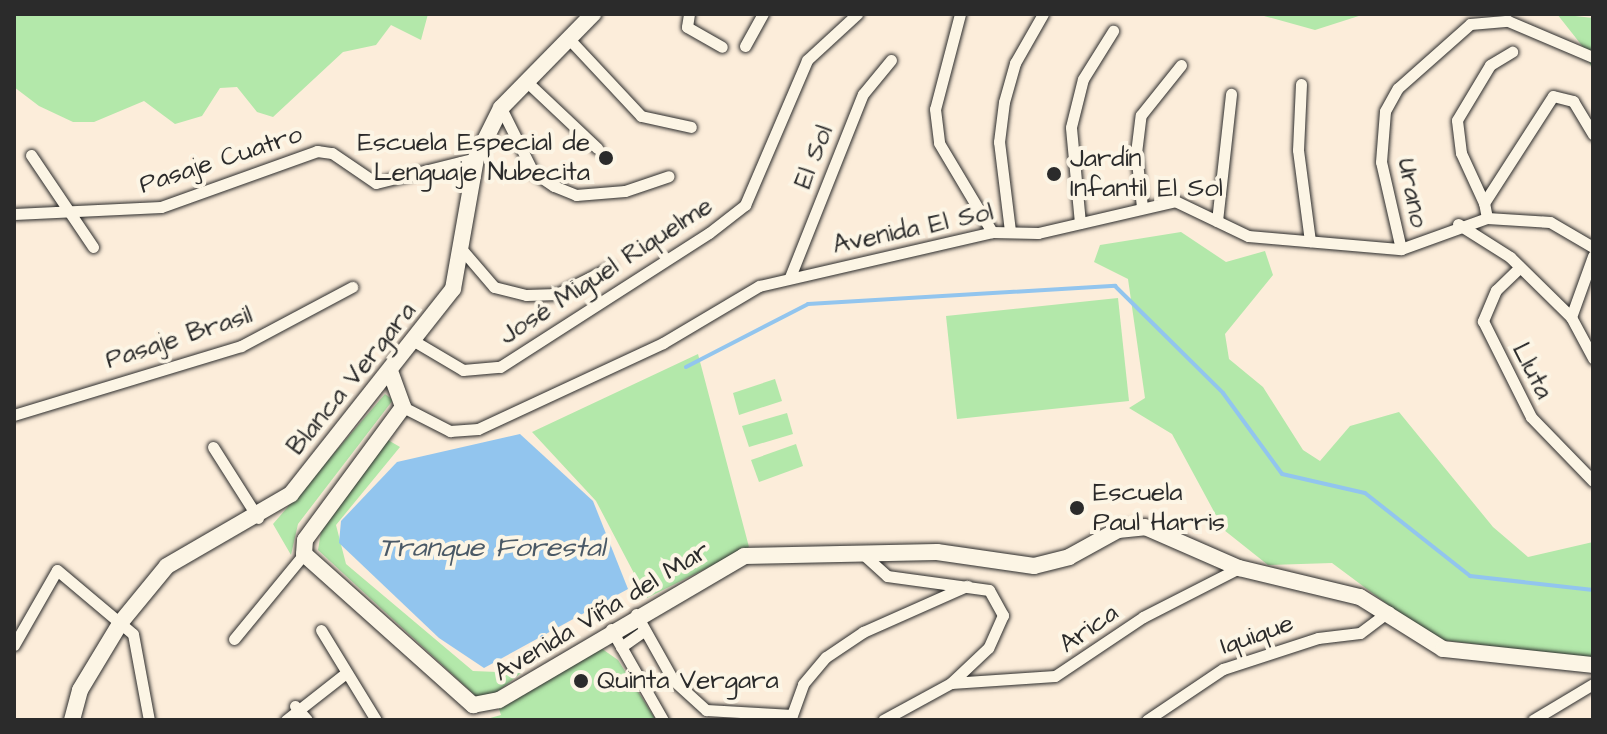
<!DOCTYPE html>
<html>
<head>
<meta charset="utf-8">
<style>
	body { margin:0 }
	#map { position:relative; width:1607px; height:734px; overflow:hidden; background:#fcedda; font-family:"Architects Daughter",sans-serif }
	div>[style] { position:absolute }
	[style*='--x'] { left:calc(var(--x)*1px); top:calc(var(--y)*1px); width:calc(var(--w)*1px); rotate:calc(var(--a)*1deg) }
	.green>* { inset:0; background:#b3e8aa }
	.water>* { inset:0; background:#92c5ee }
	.stream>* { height:4px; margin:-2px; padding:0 2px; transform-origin:2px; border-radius:2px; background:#92c5ee }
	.roads { filter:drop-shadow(0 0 2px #2b2b2b) drop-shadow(0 0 2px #2b2b2b) }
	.street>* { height:11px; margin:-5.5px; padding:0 5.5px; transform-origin:5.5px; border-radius:5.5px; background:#fcf5e5 }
	.secondary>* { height:16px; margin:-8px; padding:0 8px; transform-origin:8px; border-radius:8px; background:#fcf5e5 }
	.dots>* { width:22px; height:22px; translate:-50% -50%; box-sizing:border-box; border:4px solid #fcf5e5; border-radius:50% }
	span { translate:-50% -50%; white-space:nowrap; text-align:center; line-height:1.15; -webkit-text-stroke:8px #fcf5e5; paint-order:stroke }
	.poi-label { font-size:26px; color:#2b2b2b }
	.right { translate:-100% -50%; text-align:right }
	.left { translate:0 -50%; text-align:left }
	.street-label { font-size:26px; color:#2b2b2b }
	.water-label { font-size:28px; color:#4a5966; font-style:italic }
	.frame { position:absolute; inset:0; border:16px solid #2b2b2b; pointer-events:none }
</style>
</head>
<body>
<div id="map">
	<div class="green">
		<i style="clip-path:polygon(14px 14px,428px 14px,421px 40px,391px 25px,376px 45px,343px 52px,273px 117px,257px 112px,237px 87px,220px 88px,202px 116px,175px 124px,144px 101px,94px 122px,73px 122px,39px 106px,14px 87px)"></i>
		<i style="clip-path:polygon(1257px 14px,1365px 14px,1315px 30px)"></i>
		<i style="clip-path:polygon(1557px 14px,1593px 18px,1593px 71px,1583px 47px)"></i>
		<i style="clip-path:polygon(1181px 232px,1226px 262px,1265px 251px,1273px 275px,1225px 334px,1229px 359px,1263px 387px,1303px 450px,1320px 461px,1350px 426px,1399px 412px,1493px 527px,1528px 557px,1593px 542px,1593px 659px,1434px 639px,1332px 563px,1268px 565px,1224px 530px,1172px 434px,1129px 408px,1145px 398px,1128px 279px,1094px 262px,1100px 245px)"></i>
		<i style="clip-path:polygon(1118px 298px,1129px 401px,957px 419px,946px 316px)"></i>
		<i style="clip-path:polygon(698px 354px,749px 547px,647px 598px,596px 501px,532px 432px)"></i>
		<i style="clip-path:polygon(775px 379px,782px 401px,739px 415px,733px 393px)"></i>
		<i style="clip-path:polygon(385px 394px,393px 400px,298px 524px,291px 555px,273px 524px)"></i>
		<i style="clip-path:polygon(787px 413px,793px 434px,749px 447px,742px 426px)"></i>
		<i style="clip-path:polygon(388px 440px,400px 447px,336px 525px,346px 564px,473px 671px,521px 673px,496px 693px,478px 698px,318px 550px,321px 532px)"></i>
		<i style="clip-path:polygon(796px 444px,803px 466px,759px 482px,751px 460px)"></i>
		<i style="clip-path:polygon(598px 646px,618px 660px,656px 720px,483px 720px,501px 715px,497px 703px)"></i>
	</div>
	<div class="water">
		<i style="clip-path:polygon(520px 434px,593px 501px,628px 589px,484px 668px,439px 638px,339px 543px,341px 521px,397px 462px)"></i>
	</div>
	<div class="stream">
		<i style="--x:686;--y:367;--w:137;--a:-27.3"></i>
		<i style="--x:808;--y:304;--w:308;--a:-3.4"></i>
		<i style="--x:1115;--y:286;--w:152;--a:44.7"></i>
		<i style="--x:1223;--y:393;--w:100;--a:53.9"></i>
		<i style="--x:1282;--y:474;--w:85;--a:12.9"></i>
		<i style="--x:1365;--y:493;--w:134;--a:38.3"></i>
		<i style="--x:1470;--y:576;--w:124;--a:6.5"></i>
	</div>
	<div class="roads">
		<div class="street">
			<i style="--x:689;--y:14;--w:13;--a:99"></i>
			<i style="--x:687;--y:27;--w:40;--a:29.7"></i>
			<i style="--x:960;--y:14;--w:98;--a:104.7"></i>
			<i style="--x:935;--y:109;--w:34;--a:83"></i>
			<i style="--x:939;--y:143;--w:104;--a:59.2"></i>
			<i style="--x:570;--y:40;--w:104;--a:46.9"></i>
			<i style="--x:641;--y:116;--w:51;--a:12.4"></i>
			<i style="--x:745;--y:46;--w:37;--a:-61"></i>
			<i style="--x:526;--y:81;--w:98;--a:43.3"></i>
			<i style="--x:1301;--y:84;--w:66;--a:92.6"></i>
			<i style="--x:1298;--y:150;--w:92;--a:82.5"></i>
			<i style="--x:501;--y:108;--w:72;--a:63.4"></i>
			<i style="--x:533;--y:172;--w:25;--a:34"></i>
			<i style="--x:554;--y:186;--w:24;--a:22"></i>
			<i style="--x:576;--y:195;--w:49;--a:-4.7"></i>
			<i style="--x:625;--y:191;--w:46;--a:-18.8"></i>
			<i style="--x:31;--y:155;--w:111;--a:56"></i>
			<i style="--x:1484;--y:203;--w:55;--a:-114.7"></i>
			<i style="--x:1461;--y:153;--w:33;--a:-97"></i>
			<i style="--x:1457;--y:120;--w:64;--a:-59"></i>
			<i style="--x:1490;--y:65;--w:26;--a:-31"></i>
			<i style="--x:1142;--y:207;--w:54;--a:-96.3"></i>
			<i style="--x:1136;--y:153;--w:38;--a:-83"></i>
			<i style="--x:1141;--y:115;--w:64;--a:-51.3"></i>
			<i style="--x:14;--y:214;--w:147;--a:-2.7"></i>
			<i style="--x:161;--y:207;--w:166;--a:-19.7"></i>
			<i style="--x:317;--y:151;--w:15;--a:8"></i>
			<i style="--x:332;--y:153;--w:53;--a:34.3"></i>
			<i style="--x:376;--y:183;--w:103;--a:-14"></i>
			<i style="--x:1487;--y:218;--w:15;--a:-101"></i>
			<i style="--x:1484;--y:203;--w:127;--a:-57.2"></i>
			<i style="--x:1553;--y:96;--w:21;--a:14"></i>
			<i style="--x:1573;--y:101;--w:39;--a:59"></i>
			<i style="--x:1217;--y:221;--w:128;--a:-83.7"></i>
			<i style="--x:1080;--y:223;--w:96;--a:-95.4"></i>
			<i style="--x:1071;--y:127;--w:49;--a:-76"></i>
			<i style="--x:1083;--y:79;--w:57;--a:-58"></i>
			<i style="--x:1458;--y:224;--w:62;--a:32.4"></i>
			<i style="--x:1510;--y:257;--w:86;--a:44.5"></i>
			<i style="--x:1010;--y:231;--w:90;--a:-97"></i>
			<i style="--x:999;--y:142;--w:40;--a:-82.9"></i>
			<i style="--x:1004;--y:102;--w:41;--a:-74.2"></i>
			<i style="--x:1015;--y:63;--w:56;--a:-60.3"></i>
			<i style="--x:1401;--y:249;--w:89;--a:-102.9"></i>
			<i style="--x:1381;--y:162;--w:51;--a:-85.5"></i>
			<i style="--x:1385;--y:111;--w:26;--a:-61"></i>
			<i style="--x:1398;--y:88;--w:96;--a:-41.6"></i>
			<i style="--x:1470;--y:24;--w:38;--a:-5"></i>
			<i style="--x:1508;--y:21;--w:92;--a:23"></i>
			<i style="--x:464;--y:252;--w:46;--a:49.4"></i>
			<i style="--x:494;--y:287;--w:33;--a:14"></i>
			<i style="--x:526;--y:295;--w:31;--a:-2"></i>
			<i style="--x:557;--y:294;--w:60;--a:-26.6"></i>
			<i style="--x:1593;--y:256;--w:65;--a:109.8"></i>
			<i style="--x:1571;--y:317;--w:47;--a:61.8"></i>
			<i style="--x:1517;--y:270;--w:29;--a:136"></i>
			<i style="--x:1496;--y:290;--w:34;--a:113"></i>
			<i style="--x:1483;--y:321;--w:107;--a:63.4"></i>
			<i style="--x:1531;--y:417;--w:89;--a:45.9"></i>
			<i style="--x:790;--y:277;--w:197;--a:-68.3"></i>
			<i style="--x:863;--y:94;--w:44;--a:-50.5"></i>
			<i style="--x:414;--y:341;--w:57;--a:30.6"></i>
			<i style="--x:463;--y:370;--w:37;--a:-5"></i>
			<i style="--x:500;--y:367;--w:248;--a:-32.7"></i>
			<i style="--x:709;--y:233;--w:46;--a:-37.9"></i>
			<i style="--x:745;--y:205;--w:158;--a:-66.8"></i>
			<i style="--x:807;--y:60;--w:68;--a:-42.6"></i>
			<i style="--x:403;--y:407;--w:53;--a:27.1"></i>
			<i style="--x:450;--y:431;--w:28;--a:-4"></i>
			<i style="--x:478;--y:429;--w:204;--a:-24.9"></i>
			<i style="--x:663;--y:343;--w:112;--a:-30.7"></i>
			<i style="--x:759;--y:286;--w:239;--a:-13"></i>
			<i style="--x:992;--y:232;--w:46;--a:1.2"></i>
			<i style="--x:1038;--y:233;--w:141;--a:-13.1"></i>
			<i style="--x:1175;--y:201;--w:81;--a:25.6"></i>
			<i style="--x:1248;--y:236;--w:154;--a:4.9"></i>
			<i style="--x:1401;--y:249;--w:91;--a:-19.8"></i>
			<i style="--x:1487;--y:218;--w:63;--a:3.6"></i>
			<i style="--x:1550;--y:222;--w:50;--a:30.2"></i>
			<i style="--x:14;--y:415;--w:237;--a:-16.9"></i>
			<i style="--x:241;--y:346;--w:126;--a:-28"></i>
			<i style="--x:213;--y:447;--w:84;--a:57.6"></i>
			<i style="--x:865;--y:556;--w:30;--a:42"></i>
			<i style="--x:887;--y:576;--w:103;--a:7.8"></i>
			<i style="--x:989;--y:590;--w:29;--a:61"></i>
			<i style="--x:1003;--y:615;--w:36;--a:114"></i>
			<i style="--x:988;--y:648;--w:51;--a:136.6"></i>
			<i style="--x:951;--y:683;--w:77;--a:151.4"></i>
			<i style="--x:636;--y:614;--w:76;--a:60.7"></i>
			<i style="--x:673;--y:680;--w:45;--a:42.3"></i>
			<i style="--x:706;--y:710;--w:86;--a:3.3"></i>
			<i style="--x:611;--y:629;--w:105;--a:60.3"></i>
			<i style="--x:321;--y:630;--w:105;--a:58.6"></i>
			<i style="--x:234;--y:639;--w:110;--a:-50.5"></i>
			<i style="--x:14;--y:645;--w:86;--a:-60.2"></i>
			<i style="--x:57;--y:570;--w:99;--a:40.1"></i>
			<i style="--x:133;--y:634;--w:87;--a:79.5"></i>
			<i style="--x:621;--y:647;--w:29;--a:-35"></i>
			<i style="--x:951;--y:683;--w:104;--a:-3.9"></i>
			<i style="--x:1055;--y:676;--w:106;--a:-33.8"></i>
			<i style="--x:1143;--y:617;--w:108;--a:-27"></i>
			<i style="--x:295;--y:706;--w:18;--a:49"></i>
			<i style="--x:792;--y:715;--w:33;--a:-70"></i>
			<i style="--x:803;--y:684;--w:35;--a:-50"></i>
			<i style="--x:826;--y:657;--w:45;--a:-34"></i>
			<i style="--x:863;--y:632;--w:114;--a:-23.9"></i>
			<i style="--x:286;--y:720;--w:76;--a:-38.1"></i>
			<i style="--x:1147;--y:720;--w:92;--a:-33.9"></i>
			<i style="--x:1223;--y:669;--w:100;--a:-18.1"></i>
			<i style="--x:1318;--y:638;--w:42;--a:-6.8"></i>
			<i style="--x:1360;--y:633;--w:36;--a:-37"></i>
			<i style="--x:1533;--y:720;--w:70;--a:-31"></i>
		</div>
		<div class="secondary">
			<i style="--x:390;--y:371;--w:38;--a:70"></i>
			<i style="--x:403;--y:407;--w:165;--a:126.4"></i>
			<i style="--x:305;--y:540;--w:14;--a:94"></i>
			<i style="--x:304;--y:554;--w:227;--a:41.8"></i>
			<i style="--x:473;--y:705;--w:26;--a:-11"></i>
			<i style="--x:499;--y:700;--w:284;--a:-30.4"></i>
			<i style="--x:744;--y:556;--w:193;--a:-1.2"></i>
			<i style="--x:937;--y:552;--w:98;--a:8.2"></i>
			<i style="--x:1034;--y:566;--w:36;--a:-14"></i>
			<i style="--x:1069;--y:557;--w:56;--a:-28.9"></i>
			<i style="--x:1118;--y:530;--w:27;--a:-6"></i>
			<i style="--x:1145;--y:527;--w:103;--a:23.6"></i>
			<i style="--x:1239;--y:568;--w:124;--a:13.5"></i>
			<i style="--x:1360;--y:597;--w:98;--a:32.1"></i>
			<i style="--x:1443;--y:649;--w:151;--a:6.1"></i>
			<i style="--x:72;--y:720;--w:31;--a:-75"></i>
			<i style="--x:80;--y:690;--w:79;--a:-58.9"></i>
			<i style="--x:121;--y:622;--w:72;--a:-50.6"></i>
			<i style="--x:167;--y:566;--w:143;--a:-30.1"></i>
			<i style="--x:291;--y:494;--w:261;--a:-51.7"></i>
			<i style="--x:453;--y:289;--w:133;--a:-80"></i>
			<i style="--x:476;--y:158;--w:56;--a:-63.4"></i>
			<i style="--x:501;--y:108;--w:132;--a:-45.6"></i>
		</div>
	</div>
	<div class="dots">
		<i style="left:606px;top:158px;background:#2b2b2b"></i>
		<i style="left:1054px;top:174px;background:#2b2b2b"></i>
		<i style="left:1077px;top:508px;background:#2b2b2b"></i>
		<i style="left:581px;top:681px;background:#2b2b2b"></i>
	</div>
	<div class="poi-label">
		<span class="right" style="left:590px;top:158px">Escuela Especial de<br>Lenguaje Nubecita</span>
		<span class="left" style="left:1070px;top:174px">Jardín<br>Infantil El Sol</span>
		<span class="left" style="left:1093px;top:508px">Escuela<br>Paul Harris</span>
		<span class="left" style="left:597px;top:681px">Quinta Vergara</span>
	</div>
	<div class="street-label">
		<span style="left:814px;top:157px;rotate:-68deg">El Sol</span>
		<span style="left:221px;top:160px;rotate:-18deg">Pasaje Cuatro</span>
		<span style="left:1412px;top:193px;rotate:79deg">Urano</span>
		<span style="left:913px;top:229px;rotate:-12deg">Avenida El Sol</span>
		<span style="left:606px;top:271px;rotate:-33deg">José Miguel Riquelme</span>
		<span style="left:179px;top:338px;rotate:-18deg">Pasaje Brasil</span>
		<span style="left:1532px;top:371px;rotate:63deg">Lluta</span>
		<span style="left:352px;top:379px;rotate:-51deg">Blanca Vergara</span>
		<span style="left:602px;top:612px;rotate:-31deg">Avenida Viña del Mar</span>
		<span style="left:1089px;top:629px;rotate:-35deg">Arica</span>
		<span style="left:1257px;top:635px;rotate:-19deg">Iquique</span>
	</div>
	<div class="water-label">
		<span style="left:492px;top:548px">Tranque Forestal</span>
	</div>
	<div class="frame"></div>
</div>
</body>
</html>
